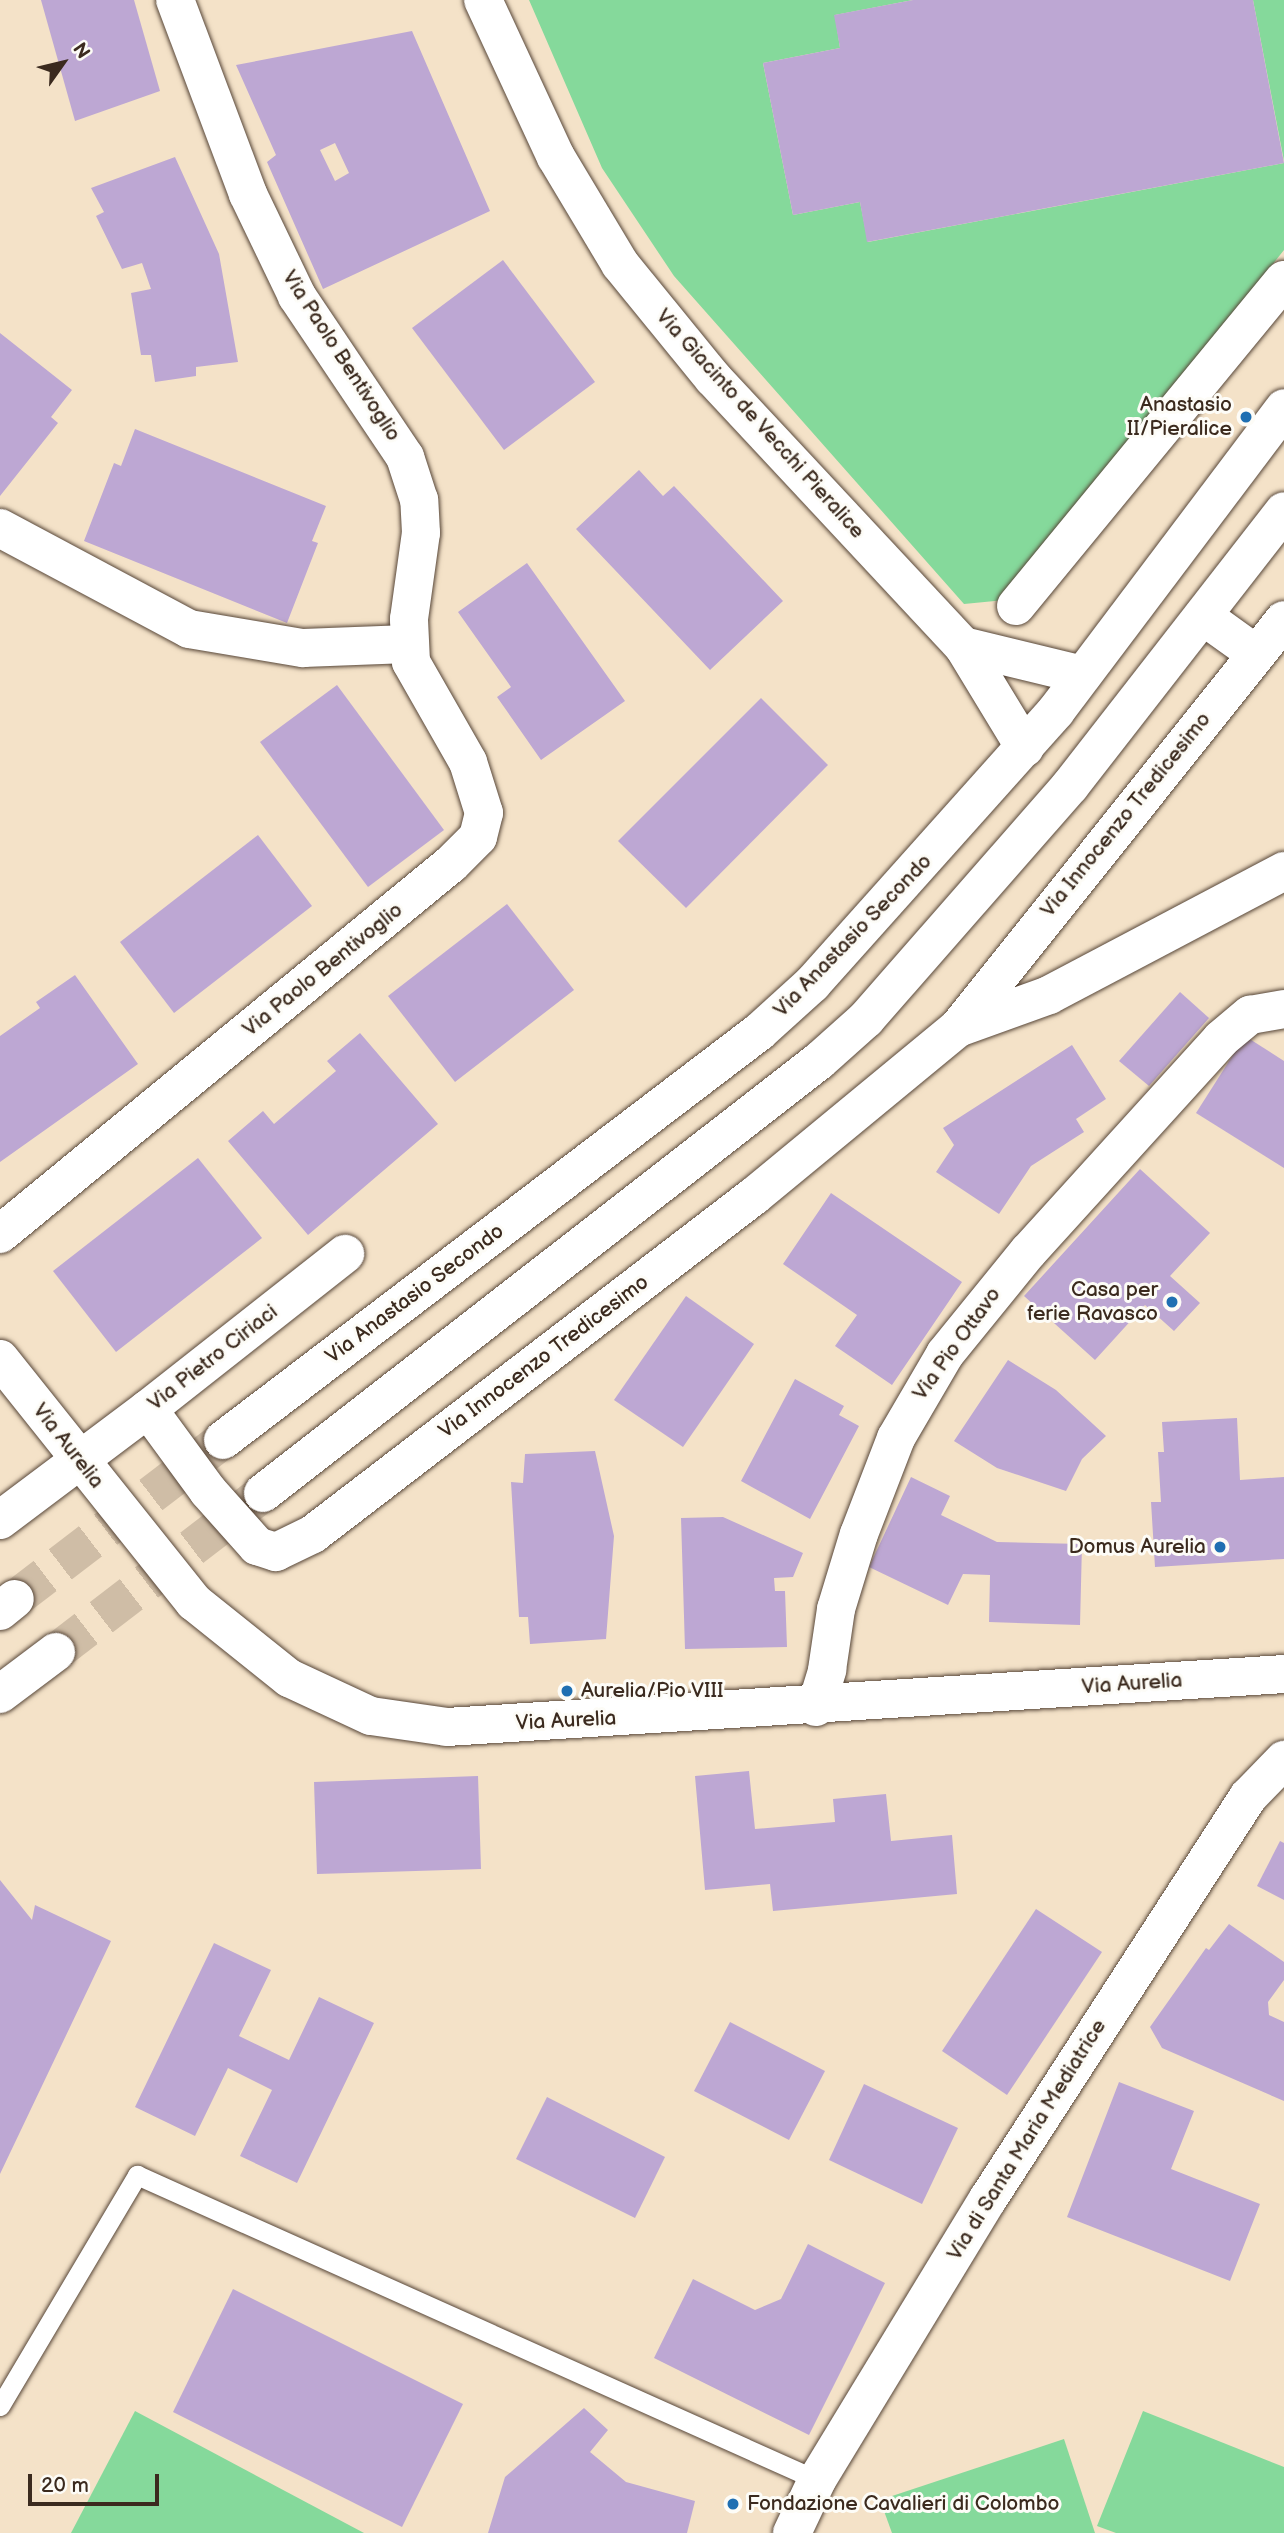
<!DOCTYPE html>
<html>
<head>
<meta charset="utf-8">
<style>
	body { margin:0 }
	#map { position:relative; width:1284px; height:2533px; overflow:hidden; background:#f4e2c8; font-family:"Balsamiq Sans",sans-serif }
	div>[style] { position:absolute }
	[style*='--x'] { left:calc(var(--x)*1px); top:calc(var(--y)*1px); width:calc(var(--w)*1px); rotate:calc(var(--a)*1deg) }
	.green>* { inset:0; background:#85d99b }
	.building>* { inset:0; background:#bda7d3 }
	.primary-tunnel>* { height:38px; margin-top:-19px; transform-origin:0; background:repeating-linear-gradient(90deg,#cfbda6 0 38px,transparent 0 57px) }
	.roads { filter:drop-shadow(0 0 2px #574638) drop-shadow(0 0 2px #574638) }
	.service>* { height:19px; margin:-9.5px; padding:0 9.5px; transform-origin:9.5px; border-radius:9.5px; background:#fff }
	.minor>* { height:38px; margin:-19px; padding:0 19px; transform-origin:19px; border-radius:19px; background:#fff }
	.tertiary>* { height:38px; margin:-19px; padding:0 19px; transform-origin:19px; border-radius:19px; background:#fff }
	.primary>* { height:38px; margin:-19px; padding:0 19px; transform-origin:19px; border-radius:19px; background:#fff }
	.dots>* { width:19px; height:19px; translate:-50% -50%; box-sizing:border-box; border:4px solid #fdfcf7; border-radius:50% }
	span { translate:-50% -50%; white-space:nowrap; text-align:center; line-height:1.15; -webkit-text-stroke:6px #fdfcf7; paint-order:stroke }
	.street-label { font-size:21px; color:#3b2a1e }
	.poi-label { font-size:21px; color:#3b2a1e }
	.right { translate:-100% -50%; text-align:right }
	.left { translate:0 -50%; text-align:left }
	.north { position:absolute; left:28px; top:28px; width:70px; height:70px; -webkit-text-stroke:5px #fdfcf7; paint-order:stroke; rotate:56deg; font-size:19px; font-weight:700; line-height:28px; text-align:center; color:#3b2a1e }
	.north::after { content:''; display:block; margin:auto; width:24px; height:32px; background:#3b2a1e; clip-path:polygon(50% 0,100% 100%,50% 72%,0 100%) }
	.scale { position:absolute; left:28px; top:2474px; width:131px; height:32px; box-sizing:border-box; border:4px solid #3b2a1e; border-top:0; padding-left:9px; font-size:21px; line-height:24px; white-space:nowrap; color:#3b2a1e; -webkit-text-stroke:5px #fdfcf7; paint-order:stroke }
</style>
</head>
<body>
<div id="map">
	<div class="green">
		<i style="clip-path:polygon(529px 0,913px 0,835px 15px,840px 48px,763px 63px,793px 215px,860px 202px,868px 242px,1284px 163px,1284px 250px,1005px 600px,964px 604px,674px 276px,602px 168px)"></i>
		<i style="clip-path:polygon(1253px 0,1284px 0,1284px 161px)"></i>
		<i style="clip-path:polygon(135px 2411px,364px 2533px,71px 2533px)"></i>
		<i style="clip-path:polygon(1143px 2411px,1284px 2467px,1284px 2533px,1116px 2533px,1097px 2526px)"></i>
		<i style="clip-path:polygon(1064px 2439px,1095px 2533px,892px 2533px,880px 2500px)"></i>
	</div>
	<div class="building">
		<i style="clip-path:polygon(41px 0,134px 0,160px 91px,75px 121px)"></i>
		<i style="clip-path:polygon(913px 0,1253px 0,1284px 163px,867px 242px,860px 202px,793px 215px,763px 63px,840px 48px,834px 15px)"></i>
		<i style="clip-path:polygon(evenodd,412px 31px,490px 211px,323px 289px,267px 162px,276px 155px,236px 65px,412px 31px,335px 143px,349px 173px,335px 181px,320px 150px,335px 143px)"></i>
		<i style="clip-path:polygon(175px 157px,219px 254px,238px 362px,196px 367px,196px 376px,155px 382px,151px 355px,141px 355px,131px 293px,151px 289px,142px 263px,122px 269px,96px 216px,104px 212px,91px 188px)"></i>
		<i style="clip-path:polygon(503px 260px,595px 382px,504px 450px,412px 328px)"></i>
		<i style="clip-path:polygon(0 333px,72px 390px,51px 417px,58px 423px,0 496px)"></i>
		<i style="clip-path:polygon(135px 429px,326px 506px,312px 541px,318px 543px,287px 623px,84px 541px,114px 463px,121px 466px)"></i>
		<i style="clip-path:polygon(639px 470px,663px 496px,674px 486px,783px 601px,710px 670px,576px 529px)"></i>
		<i style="clip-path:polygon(527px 563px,625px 701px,541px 760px,497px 697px,511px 687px,458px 612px)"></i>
		<i style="clip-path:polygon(337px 685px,444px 830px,368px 887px,260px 742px)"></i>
		<i style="clip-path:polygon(761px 698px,828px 765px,686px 908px,618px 841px)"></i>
		<i style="clip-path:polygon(258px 835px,312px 906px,174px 1013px,120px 942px)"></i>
		<i style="clip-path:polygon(507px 904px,574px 990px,455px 1082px,388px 996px)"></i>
		<i style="clip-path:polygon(75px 975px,138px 1064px,0 1162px,0 1036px,40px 1008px,36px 1002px)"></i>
		<i style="clip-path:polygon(1180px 992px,1209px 1018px,1149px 1086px,1119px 1061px)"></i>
		<i style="clip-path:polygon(360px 1033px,438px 1124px,308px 1235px,228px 1141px,263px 1111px,274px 1124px,336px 1071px,327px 1061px)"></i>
		<i style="clip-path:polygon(1245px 1036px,1284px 1061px,1284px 1168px,1196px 1113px)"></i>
		<i style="clip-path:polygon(1072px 1045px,1106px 1099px,1076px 1119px,1084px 1132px,1031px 1166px,999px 1214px,936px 1172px,954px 1145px,943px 1128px)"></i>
		<i style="clip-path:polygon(198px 1158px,262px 1238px,116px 1352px,53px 1271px)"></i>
		<i style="clip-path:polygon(1140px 1169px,1210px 1233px,1170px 1276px,1200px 1303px,1174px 1331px,1145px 1305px,1095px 1360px,1024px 1296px)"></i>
		<i style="clip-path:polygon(831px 1193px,962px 1282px,892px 1385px,835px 1346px,857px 1315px,783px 1264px)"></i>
		<i style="clip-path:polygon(686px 1296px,754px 1344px,683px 1447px,614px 1400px)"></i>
		<i style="clip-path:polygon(1008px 1360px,1056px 1390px,1106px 1436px,1082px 1459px,1066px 1491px,997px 1468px,954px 1441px)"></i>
		<i style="clip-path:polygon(795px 1379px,844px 1406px,839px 1415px,859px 1426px,810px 1519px,741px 1481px)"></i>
		<i style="clip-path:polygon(1237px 1418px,1240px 1480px,1284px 1477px,1284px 1559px,1155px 1567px,1151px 1502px,1161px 1502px,1158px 1452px,1164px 1452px,1162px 1422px)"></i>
		<i style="clip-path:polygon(595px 1451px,614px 1536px,606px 1639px,530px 1644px,528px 1617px,519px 1617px,511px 1482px,523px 1483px,525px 1454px)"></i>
		<i style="clip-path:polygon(911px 1477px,950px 1496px,941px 1515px,997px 1542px,1082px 1544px,1080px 1625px,989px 1622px,990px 1575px,963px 1574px,948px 1605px,869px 1567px)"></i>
		<i style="clip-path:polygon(723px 1517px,803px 1553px,793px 1577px,774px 1578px,775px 1591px,785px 1591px,787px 1647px,685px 1649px,681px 1518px)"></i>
		<i style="clip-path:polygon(749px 1771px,755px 1829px,835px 1822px,833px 1799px,886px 1794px,891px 1841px,952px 1835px,957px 1894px,773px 1911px,770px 1884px,705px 1890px,695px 1776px)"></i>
		<i style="clip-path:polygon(478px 1776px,481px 1869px,317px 1874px,314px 1782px)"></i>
		<i style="clip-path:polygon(1280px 1841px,1284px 1843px,1284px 1900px,1257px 1886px)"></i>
		<i style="clip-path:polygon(0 1880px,32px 1920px,35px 1905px,111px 1941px,0 2174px)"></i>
		<i style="clip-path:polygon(1036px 1909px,1102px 1952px,1007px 2095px,942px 2051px)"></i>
		<i style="clip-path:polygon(1229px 1924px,1284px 1962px,1284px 1980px,1268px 2002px,1269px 2015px,1284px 2022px,1284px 2101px,1162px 2048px,1150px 2027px,1206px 1948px,1209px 1950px)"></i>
		<i style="clip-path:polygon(214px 1943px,271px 1970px,239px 2036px,289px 2060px,319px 1997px,374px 2023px,297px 2183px,240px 2156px,272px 2090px,228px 2068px,195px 2136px,135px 2107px)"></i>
		<i style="clip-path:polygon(730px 2022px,825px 2071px,789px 2140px,694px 2091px)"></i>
		<i style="clip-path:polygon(1119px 2082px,1194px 2111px,1171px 2169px,1260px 2204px,1230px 2281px,1067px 2217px)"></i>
		<i style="clip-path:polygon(864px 2084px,958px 2128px,922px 2204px,829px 2160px)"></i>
		<i style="clip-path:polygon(547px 2097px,665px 2157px,635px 2218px,516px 2159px)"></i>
		<i style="clip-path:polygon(808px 2244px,885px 2283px,809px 2435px,654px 2358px,693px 2279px,755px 2310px,781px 2299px)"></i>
		<i style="clip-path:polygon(233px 2289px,463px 2404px,402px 2527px,173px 2412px)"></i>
		<i style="clip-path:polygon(584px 2408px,608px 2430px,590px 2452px,626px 2482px,695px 2501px,687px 2533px,488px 2533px,505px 2477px)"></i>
	</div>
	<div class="primary-tunnel">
		<i style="--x:15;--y:1599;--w:262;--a:-37.4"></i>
		<i style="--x:56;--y:1652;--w:261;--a:-37.5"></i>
	</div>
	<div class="roads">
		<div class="service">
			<i style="--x:0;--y:2406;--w:269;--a:-59.3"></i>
			<i style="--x:137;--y:2175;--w:745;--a:24.16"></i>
		</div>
		<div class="minor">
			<i style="--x:0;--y:528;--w:214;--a:28.1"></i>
			<i style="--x:189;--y:629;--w:116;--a:9.5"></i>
			<i style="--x:303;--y:648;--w:105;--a:-2.2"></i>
			<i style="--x:1016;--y:606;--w:422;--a:-50.6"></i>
			<i style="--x:958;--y:1028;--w:97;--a:-19.9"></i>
			<i style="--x:1049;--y:995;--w:266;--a:-27.8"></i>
			<i style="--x:0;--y:1234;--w:583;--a:-39.37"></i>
			<i style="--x:451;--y:864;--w:38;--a:-45"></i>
			<i style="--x:478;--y:837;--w:25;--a:-76"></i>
			<i style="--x:484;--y:813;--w:53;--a:-107.4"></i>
			<i style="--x:468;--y:762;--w:115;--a:-119.7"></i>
			<i style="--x:411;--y:662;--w:43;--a:-92.7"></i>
			<i style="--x:409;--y:619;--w:87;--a:-82.1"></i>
			<i style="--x:421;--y:533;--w:33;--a:-93"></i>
			<i style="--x:419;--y:500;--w:45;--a:-108"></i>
			<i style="--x:405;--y:457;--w:194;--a:-123.9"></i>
			<i style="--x:297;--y:296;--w:113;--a:-115.7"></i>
			<i style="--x:248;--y:194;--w:207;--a:-110.6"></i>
			<i style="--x:148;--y:1409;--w:251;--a:-38.2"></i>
			<i style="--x:816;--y:1707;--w:39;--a:-73"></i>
			<i style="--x:827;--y:1670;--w:62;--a:-81.6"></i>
			<i style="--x:836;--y:1609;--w:78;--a:-73"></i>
			<i style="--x:859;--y:1534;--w:103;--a:-68.9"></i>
			<i style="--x:896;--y:1438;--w:97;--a:-59.7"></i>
			<i style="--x:945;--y:1354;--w:132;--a:-50.9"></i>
			<i style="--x:1028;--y:1252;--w:287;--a:-47.8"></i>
			<i style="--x:1221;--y:1039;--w:38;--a:-40"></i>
			<i style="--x:1250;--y:1015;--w:35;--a:-10"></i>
			<i style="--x:792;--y:2533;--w:59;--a:-64.7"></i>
			<i style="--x:817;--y:2480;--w:329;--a:-58.7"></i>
			<i style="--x:988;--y:2199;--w:479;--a:-57.1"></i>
			<i style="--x:1248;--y:1797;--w:52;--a:-45.8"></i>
		</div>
		<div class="tertiary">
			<i style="--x:483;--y:0;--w:173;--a:65.1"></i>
			<i style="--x:556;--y:157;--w:125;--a:59.1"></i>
			<i style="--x:620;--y:264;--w:147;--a:50.8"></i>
			<i style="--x:713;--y:378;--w:367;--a:47"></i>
			<i style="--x:963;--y:646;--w:119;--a:58.7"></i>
			<i style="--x:1203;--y:616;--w:65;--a:35.6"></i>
			<i style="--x:963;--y:646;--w:123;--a:13.6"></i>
			<i style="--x:0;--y:1359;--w:311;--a:51.4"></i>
			<i style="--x:194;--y:1602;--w:122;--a:38.7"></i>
			<i style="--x:289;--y:1678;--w:90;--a:24.9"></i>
			<i style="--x:371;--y:1716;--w:77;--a:8.2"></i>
			<i style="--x:447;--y:1727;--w:839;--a:-3.62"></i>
			<i style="--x:0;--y:1520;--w:185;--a:-36.9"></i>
			<i style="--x:148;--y:1409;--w:102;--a:53.8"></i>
			<i style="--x:208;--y:1491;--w:74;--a:48.3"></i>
			<i style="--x:257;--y:1546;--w:20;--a:18"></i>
			<i style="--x:276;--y:1552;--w:41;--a:-25.9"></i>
			<i style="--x:313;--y:1534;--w:556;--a:-37.47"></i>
			<i style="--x:754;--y:1196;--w:264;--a:-39.5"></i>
			<i style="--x:958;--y:1028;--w:522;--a:-51.37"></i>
		</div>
		<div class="primary">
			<i style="--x:223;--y:1440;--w:674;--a:-37.28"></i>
			<i style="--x:759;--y:1032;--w:72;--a:-42.2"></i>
			<i style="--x:812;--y:984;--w:366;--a:-48.2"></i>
			<i style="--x:1056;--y:711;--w:379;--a:-53"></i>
			<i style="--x:263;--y:1493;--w:704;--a:-37.85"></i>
			<i style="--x:819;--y:1061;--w:63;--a:-41.8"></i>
			<i style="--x:866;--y:1019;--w:310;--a:-48.8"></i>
			<i style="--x:1070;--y:786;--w:348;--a:-52.1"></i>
			<i style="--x:0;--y:1611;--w:19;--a:-39"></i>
			<i style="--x:0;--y:1694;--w:70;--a:-36.9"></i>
		</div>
	</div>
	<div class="dots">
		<i style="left:1246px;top:417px;background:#1f6fb2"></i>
		<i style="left:1172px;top:1302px;background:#1f6fb2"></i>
		<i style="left:1220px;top:1547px;background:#1f6fb2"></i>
		<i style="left:567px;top:1691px;background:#1f6fb2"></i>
		<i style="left:733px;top:2504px;background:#1f6fb2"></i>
	</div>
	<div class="street-label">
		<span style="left:341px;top:356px;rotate:57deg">Via Paolo Bentivoglio</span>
		<span style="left:760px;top:424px;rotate:48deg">Via Giacinto de Vecchi Pieralice</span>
		<span style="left:1126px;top:815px;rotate:-51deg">Via Innocenzo Tredicesimo</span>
		<span style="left:853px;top:936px;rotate:-46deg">Via Anastasio Secondo</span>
		<span style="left:323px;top:970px;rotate:-39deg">Via Paolo Bentivoglio</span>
		<span style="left:415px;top:1294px;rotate:-37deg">Via Anastasio Secondo</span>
		<span style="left:957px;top:1344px;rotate:-54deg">Via Pio Ottavo</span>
		<span style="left:544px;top:1357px;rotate:-37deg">Via Innocenzo Tredicesimo</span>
		<span style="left:213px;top:1358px;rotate:-38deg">Via Pietro Ciriaci</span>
		<span style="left:68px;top:1446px;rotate:52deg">Via Aurelia</span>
		<span style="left:1132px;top:1684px;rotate:-4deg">Via Aurelia</span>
		<span style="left:566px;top:1721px;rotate:-3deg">Via Aurelia</span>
		<span style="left:1027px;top:2140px;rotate:-58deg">Via di Santa Maria Mediatrice</span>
	</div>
	<div class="poi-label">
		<span class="right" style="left:1232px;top:417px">Anastasio<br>II/Pieralice</span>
		<span class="right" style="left:1158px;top:1302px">Casa per<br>ferie Ravasco</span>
		<span class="right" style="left:1206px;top:1547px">Domus Aurelia</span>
		<span class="left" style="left:581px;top:1691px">Aurelia/Pio VIII</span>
		<span class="left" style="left:747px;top:2504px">Fondazione Cavalieri di Colombo</span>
	</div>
	<div class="north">N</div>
	<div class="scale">20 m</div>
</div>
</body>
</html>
